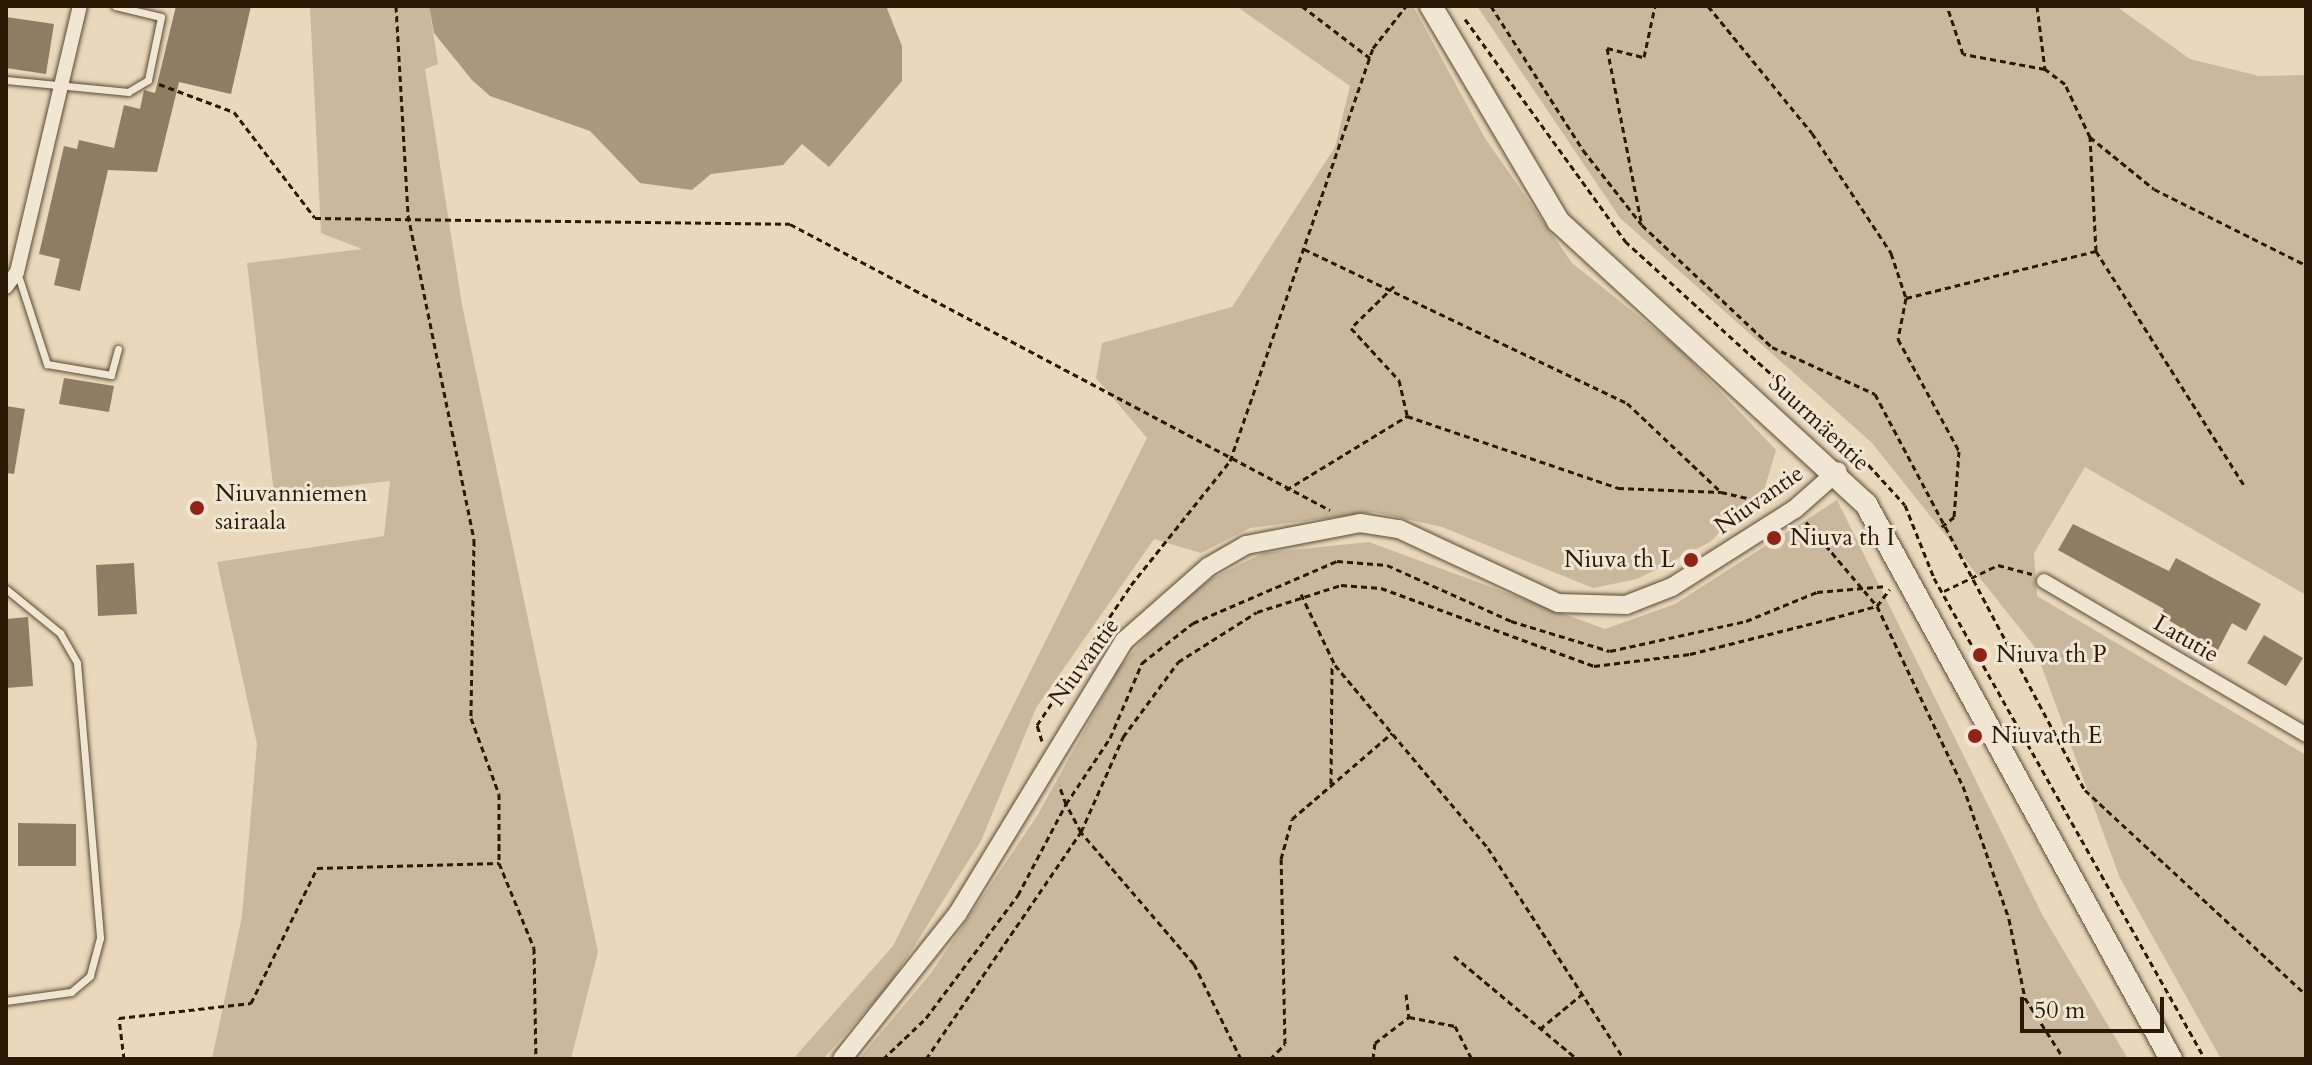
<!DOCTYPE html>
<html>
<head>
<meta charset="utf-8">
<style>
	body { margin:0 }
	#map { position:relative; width:2312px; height:1065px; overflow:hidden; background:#ead8bc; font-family:Cardo,serif }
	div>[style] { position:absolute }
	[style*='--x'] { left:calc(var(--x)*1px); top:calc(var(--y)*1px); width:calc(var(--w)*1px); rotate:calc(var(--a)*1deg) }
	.green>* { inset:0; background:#c9b89d }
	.water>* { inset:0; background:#a9977e }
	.building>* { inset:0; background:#8e7c64 }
	.path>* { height:3px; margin-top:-1.5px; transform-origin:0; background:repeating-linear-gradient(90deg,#2a1905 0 6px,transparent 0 10px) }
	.roads { filter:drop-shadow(0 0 2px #5a4933) drop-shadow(0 0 2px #5a4933) }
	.service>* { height:7px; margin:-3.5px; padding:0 3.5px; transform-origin:3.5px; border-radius:3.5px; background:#f1e6d3 }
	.minor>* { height:14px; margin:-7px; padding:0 7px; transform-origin:7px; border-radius:7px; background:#f1e6d3 }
	.tertiary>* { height:18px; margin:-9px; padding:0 9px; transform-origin:9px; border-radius:9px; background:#f1e6d3 }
	.secondary>* { height:22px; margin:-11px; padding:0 11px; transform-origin:11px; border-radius:11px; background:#f1e6d3 }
	.dots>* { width:22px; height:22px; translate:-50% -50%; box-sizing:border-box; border:4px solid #f1e6d3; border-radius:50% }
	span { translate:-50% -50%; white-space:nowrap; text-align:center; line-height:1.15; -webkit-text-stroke:6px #f1e6d3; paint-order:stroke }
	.street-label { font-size:24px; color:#2a1905 }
	.poi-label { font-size:24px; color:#2a1905 }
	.left { translate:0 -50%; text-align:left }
	.right { translate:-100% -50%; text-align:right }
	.frame { position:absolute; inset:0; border:8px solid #2a1905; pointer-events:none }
	.scale { position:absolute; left:2020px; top:997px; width:144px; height:36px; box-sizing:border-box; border:4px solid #2a1905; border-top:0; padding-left:10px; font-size:24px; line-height:28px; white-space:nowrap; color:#2a1905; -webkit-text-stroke:6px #f1e6d3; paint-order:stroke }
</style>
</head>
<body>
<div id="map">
	<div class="green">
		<i style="clip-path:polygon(310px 6px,429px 6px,438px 64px,425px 69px,462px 305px,598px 952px,571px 1059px,212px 1059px,242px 916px,257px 744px,217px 562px,384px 536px,390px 481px,274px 494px,247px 263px,362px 249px,321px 233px)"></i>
		<i style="clip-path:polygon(1236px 6px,1413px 6px,1485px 138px,1572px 263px,1681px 350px,1776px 450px,1765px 487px,1710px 542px,1637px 579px,1593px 588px,1442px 527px,1374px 512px,1250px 528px,1201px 553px,1154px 539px,1036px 708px,981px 841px,890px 984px,823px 1059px,793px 1059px,893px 946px,1147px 438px,1096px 378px,1102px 343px,1232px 307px,1335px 147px,1350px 86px)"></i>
		<i style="clip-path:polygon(1477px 6px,2116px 6px,2190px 59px,2259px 76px,2306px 75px,2306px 595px,2085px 467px,2034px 553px,2037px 596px,2306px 755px,2306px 1059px,2221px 1059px,2120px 878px,2034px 646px,1872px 443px,1620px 218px)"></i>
		<i style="clip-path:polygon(1837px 500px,2043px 916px,2128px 1059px,859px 1059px,931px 973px,1037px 816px,1119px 668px,1164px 615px,1211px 579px,1263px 553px,1369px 542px,1605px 629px,1675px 604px)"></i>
	</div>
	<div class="water">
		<i style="clip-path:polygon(429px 6px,886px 6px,902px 46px,902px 81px,829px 167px,802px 144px,783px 165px,711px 174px,692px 190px,640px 183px,590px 131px,490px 96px,472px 80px,434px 33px)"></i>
	</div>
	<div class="building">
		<i style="clip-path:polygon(176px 6px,251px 6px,231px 94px,179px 82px,157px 172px,108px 170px,80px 291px,54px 285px,60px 259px,39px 254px,64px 146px,77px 149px,79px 140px,114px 148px,124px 105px,140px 109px,144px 90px,155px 93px)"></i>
		<i style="clip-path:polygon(6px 17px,54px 24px,46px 74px,6px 68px)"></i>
		<i style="clip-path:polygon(64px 378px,114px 386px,109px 412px,59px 404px)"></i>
		<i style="clip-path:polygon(6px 406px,25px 409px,14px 474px,6px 473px)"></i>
		<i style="clip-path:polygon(2073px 524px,2169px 571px,2176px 558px,2261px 604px,2246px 631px,2232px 623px,2218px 650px,2160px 615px,2164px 609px,2058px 550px)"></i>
		<i style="clip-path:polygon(134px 563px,137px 614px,98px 616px,96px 565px)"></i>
		<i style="clip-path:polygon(28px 617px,33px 686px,6px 688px,6px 619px)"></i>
		<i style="clip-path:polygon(2264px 635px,2303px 658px,2286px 686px,2247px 663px)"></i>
		<i style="clip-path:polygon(18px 823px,76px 824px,76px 866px,18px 866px)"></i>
	</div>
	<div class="path">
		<i style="--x:396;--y:6;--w:209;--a:86.7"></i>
		<i style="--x:408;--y:215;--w:332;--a:78.5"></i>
		<i style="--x:474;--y:540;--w:178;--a:91"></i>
		<i style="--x:471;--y:718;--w:81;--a:69.8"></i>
		<i style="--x:499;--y:794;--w:69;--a:90"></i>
		<i style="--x:499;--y:863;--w:92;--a:67.6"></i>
		<i style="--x:534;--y:948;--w:111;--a:89"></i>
		<i style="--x:1302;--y:6;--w:86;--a:37.4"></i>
		<i style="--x:1491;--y:6;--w:171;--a:57.4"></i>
		<i style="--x:1583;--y:150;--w:95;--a:51.8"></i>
		<i style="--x:1642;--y:225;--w:178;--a:43.2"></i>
		<i style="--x:1772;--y:347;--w:113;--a:24.5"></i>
		<i style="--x:1875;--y:394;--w:448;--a:62.1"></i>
		<i style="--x:2085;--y:790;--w:301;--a:42.8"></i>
		<i style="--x:1708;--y:6;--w:164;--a:50.7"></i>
		<i style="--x:1812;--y:133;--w:144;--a:56.6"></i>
		<i style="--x:1891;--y:253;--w:47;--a:71.6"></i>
		<i style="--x:1906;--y:298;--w:42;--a:101"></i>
		<i style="--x:1898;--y:339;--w:128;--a:61.4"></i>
		<i style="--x:1959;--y:451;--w:66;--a:94.3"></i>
		<i style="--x:1954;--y:517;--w:16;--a:142"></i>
		<i style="--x:2037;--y:6;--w:64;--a:82.8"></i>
		<i style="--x:1465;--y:19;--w:274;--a:54.2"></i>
		<i style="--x:1625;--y:241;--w:311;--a:42.3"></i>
		<i style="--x:1855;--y:450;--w:74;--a:47.7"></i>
		<i style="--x:1905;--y:505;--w:79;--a:68.3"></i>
		<i style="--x:1934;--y:578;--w:552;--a:60.6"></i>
		<i style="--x:159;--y:84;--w:80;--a:20.5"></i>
		<i style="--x:234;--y:112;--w:133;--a:52.6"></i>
		<i style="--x:315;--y:218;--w:475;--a:0.7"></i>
		<i style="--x:790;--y:224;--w:611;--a:27.91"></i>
		<i style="--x:2090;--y:137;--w:82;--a:39.1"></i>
		<i style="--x:2154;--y:189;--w:170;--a:26.6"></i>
		<i style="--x:1641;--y:221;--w:176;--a:-101.1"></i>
		<i style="--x:1607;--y:48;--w:38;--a:14"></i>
		<i style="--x:1644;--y:57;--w:52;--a:-77.8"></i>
		<i style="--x:1304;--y:249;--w:358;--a:25.5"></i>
		<i style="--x:1627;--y:403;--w:129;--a:43.4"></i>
		<i style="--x:2096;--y:251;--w:279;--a:57.7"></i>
		<i style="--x:1394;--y:286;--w:60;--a:135.7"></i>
		<i style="--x:1351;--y:328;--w:71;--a:47.3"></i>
		<i style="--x:1399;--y:380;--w:37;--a:77"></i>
		<i style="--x:1906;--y:298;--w:196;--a:-13.9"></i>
		<i style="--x:2096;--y:251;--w:114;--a:-93"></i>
		<i style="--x:2090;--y:137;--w:59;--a:-115.3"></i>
		<i style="--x:2065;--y:84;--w:25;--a:-143"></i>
		<i style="--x:2045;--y:69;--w:83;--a:-169.6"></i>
		<i style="--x:1963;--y:54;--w:51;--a:-108.4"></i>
		<i style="--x:1286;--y:490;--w:142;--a:-31.4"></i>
		<i style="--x:1407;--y:416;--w:223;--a:18.8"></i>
		<i style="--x:1618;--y:488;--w:103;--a:2.2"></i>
		<i style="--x:1721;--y:492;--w:49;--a:12.9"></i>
		<i style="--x:1806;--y:522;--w:110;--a:49.8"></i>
		<i style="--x:1877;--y:606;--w:199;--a:64.5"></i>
		<i style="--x:1963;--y:786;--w:141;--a:70.9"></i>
		<i style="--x:2009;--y:919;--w:81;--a:78.6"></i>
		<i style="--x:2025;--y:998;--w:72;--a:57.4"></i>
		<i style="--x:1944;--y:591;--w:60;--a:-25.7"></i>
		<i style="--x:1998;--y:565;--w:35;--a:15"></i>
		<i style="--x:1301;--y:594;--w:79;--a:64.4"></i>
		<i style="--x:1335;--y:665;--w:239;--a:50.1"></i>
		<i style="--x:1488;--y:848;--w:251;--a:57.2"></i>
		<i style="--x:1042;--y:741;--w:17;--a:-107"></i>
		<i style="--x:1037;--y:725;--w:169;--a:-56.1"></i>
		<i style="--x:1131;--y:585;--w:159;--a:-51.4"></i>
		<i style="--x:1230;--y:461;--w:437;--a:-70.9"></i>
		<i style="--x:1373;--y:48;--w:53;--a:-51.8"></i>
		<i style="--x:1331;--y:784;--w:120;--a:-89.5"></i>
		<i style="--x:1454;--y:956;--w:160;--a:39.9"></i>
		<i style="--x:1406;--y:994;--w:23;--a:83"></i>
		<i style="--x:1540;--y:1029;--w:55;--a:-39.8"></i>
		<i style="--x:124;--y:1059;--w:41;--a:-97"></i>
		<i style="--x:119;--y:1018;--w:133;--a:-6.5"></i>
		<i style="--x:251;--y:1003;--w:150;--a:-63.9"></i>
		<i style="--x:317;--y:868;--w:182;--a:-1.6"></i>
		<i style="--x:883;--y:1059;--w:59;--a:-43.6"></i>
		<i style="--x:926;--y:1018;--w:154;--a:-53.2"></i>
		<i style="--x:1018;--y:895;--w:103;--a:-62.2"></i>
		<i style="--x:1066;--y:804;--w:20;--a:-110"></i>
		<i style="--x:926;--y:1059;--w:275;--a:-55.7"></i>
		<i style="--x:1081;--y:832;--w:104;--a:-66.1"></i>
		<i style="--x:1123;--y:737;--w:93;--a:-53.7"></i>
		<i style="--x:1178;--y:662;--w:93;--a:-32.3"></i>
		<i style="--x:1257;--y:612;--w:88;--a:-17.8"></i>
		<i style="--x:1341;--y:585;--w:40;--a:4.3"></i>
		<i style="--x:1381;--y:588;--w:227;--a:20.1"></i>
		<i style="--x:1594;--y:666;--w:97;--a:-7.1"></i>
		<i style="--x:1690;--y:654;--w:143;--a:-14.1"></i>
		<i style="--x:1829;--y:619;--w:50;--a:-15.2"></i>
		<i style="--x:1877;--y:606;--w:21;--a:-53"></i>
		<i style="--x:1155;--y:1059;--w:85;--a:-0.7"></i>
		<i style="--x:1241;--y:1059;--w:106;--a:-116.3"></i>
		<i style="--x:1194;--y:964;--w:174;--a:-130.6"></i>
		<i style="--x:1081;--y:832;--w:32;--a:-118"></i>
		<i style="--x:1066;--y:804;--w:79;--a:-56.3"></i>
		<i style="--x:1110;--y:738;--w:82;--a:-66.9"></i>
		<i style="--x:1142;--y:663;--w:65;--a:-38.1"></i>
		<i style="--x:1193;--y:623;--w:157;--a:-23.3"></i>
		<i style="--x:1337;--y:561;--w:50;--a:4.6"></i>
		<i style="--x:1387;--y:565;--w:136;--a:24.3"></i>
		<i style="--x:1511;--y:621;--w:103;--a:16.9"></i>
		<i style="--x:1610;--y:651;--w:139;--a:-12.4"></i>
		<i style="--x:1746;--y:621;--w:77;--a:-22.2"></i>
		<i style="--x:1817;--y:592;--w:70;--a:-4.9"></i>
		<i style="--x:1270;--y:1059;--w:21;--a:-45"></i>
		<i style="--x:1285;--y:1044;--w:185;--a:-91.2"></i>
		<i style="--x:1281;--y:859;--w:41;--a:-74.6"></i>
		<i style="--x:1292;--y:819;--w:132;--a:-40.7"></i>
		<i style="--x:1373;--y:1059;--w:16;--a:-83"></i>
		<i style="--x:1375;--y:1043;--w:43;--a:-37.4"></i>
		<i style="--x:1409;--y:1017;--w:47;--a:11.1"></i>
		<i style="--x:1455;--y:1026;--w:37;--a:63"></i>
	</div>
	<div class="roads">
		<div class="service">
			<i style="--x:6;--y:80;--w:123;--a:5.6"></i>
			<i style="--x:128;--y:92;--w:23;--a:-31"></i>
			<i style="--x:148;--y:80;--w:64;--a:-78.3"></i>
			<i style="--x:161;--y:17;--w:47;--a:-166.6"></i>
			<i style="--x:18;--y:275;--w:94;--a:72"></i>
			<i style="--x:47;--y:364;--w:65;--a:9.8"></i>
			<i style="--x:111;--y:375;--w:27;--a:-75"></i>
			<i style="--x:6;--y:589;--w:70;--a:39.2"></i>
			<i style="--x:60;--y:633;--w:34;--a:60"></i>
			<i style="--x:77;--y:663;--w:276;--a:85.2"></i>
			<i style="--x:100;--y:938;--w:39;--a:105"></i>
			<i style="--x:90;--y:976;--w:25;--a:140"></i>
			<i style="--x:71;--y:992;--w:66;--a:172.1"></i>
		</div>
		<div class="minor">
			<i style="--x:6;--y:287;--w:19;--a:-54"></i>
			<i style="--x:17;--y:272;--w:273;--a:-76.7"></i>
			<i style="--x:2044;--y:581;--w:304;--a:30.4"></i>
		</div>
		<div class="tertiary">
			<i style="--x:842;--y:1059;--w:186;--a:-51.5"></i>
			<i style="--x:958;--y:913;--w:319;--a:-58.6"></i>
			<i style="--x:1124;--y:641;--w:112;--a:-41.4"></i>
			<i style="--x:1208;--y:567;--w:44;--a:-30.1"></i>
			<i style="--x:1246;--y:545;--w:116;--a:-10.9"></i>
			<i style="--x:1360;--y:523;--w:39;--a:9"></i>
			<i style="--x:1399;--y:529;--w:175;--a:25"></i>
			<i style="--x:1558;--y:603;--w:68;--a:1.7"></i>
			<i style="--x:1626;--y:605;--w:49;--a:-21.4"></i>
			<i style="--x:1672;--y:587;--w:146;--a:-32.4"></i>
			<i style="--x:1795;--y:509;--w:57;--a:-41.5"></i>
		</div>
		<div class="secondary">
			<i style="--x:1431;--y:6;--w:250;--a:59.4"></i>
			<i style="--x:1558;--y:221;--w:418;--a:42.6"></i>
			<i style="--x:1866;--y:504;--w:633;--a:61.21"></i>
		</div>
	</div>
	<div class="dots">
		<i style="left:197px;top:508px;background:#8f2418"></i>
		<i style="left:1774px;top:538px;background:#8f2418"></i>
		<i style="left:1691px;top:560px;background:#8f2418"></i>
		<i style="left:1980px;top:655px;background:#8f2418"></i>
		<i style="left:1975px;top:736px;background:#8f2418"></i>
	</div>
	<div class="street-label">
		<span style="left:1819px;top:423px;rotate:43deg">Suurmäentie</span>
		<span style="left:1759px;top:500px;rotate:-35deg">Niuvantie</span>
		<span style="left:2186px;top:639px;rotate:30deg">Latutie</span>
		<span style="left:1084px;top:662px;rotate:-54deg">Niuvantie</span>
	</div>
	<div class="poi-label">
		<span class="left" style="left:215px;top:508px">Niuvanniemen<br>sairaala</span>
		<span class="left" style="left:1790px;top:538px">Niuva th I</span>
		<span class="right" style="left:1675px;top:560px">Niuva th L</span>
		<span class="left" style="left:1996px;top:655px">Niuva th P</span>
		<span class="left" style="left:1991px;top:736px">Niuva th E</span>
	</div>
	<div class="frame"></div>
	<div class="scale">50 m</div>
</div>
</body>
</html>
